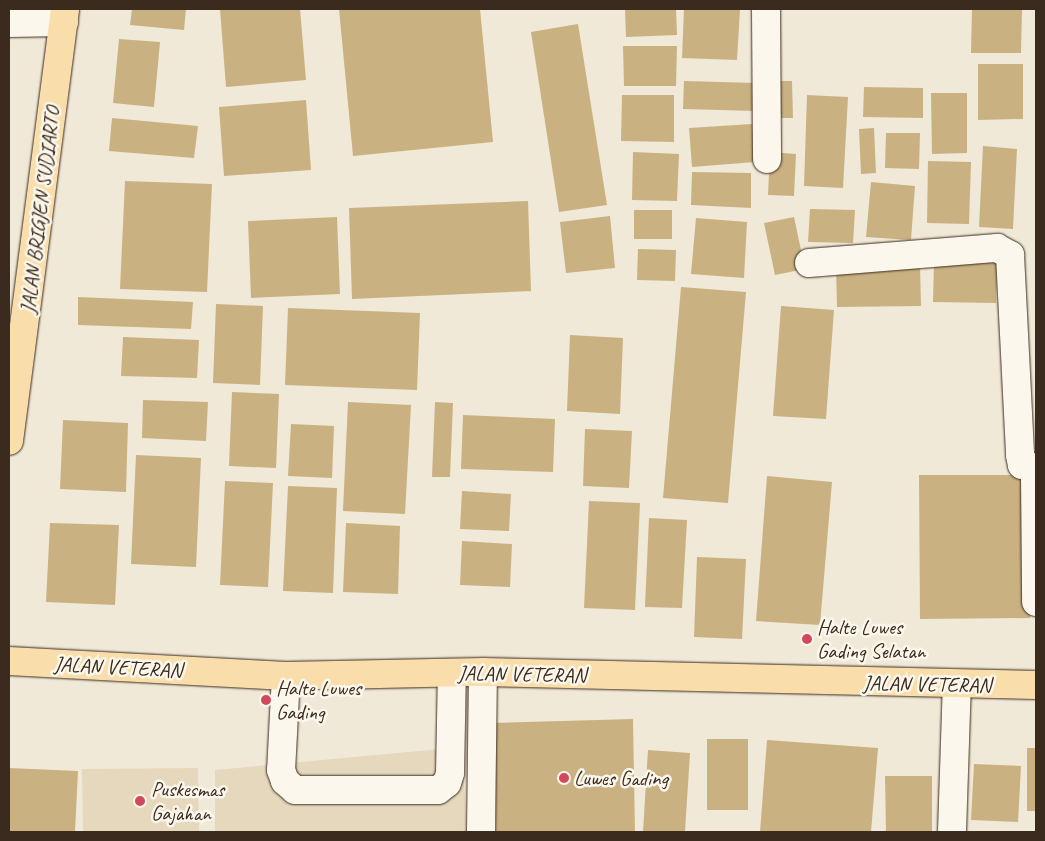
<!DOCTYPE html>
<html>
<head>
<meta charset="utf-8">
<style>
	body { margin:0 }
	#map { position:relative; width:1045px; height:841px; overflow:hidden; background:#f1e9d7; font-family:Caveat,sans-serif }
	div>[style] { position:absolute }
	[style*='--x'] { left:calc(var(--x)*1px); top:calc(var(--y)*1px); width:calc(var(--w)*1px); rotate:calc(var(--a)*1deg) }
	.built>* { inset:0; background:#e5d8bd }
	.building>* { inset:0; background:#cab181 }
	.roads { filter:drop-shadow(0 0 1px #3b2a1e) drop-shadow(0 0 1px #3b2a1e) }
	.minor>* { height:28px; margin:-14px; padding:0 14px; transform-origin:14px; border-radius:14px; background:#fbf7ec }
	.major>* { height:28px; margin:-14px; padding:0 14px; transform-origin:14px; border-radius:14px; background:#f9deab }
	.dots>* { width:14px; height:14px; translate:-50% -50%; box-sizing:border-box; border:2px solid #fbf7ec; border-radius:50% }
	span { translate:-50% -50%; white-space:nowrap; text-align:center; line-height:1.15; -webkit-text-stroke:5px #fbf7ec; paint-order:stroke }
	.street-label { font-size:21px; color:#3b2a1e }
	.poi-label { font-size:21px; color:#3b2a1e }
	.left { translate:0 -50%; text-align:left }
	.frame { position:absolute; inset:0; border:10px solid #3b2a1e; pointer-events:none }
</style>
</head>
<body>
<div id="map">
	<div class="built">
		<i style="clip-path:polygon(462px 747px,467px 832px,215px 832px,215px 770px)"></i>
		<i style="clip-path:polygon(198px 768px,199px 832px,83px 832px,82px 769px)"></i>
	</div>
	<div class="building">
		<i style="clip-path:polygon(132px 9px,186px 9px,184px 30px,130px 25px)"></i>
		<i style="clip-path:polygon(220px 9px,300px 9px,306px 80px,226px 87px)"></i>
		<i style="clip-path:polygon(339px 9px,480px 9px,493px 142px,353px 156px)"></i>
		<i style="clip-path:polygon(625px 9px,676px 9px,677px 35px,626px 37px)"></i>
		<i style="clip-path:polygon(684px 9px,740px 10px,737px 60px,682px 58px)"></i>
		<i style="clip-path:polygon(972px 9px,1022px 9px,1021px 53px,971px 53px)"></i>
		<i style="clip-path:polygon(578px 24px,607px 205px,559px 212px,531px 32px)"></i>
		<i style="clip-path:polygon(119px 39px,160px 42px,154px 107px,113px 103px)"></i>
		<i style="clip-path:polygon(623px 46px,677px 46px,676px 86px,624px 86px)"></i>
		<i style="clip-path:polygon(978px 64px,1023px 64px,1023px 119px,978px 120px)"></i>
		<i style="clip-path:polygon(684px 81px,757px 83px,756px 111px,683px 109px)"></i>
		<i style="clip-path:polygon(767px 81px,792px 81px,793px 118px,769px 118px)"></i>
		<i style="clip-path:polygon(864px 87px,923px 88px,923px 118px,863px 117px)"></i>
		<i style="clip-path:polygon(931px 93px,967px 93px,967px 153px,932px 154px)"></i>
		<i style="clip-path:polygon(622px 95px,674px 95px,674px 142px,621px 141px)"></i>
		<i style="clip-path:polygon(807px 95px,848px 97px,843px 188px,804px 186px)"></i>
		<i style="clip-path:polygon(306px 100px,311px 170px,224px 176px,219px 107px)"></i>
		<i style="clip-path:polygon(112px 118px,198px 126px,194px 158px,109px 151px)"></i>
		<i style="clip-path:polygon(752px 124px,755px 162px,692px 167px,689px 128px)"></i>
		<i style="clip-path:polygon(874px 128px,876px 173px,861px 174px,859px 129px)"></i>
		<i style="clip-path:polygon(886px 133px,920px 133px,919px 169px,885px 168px)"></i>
		<i style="clip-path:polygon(983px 146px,1017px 149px,1013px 229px,979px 227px)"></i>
		<i style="clip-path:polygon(633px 152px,679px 154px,677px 201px,632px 200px)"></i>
		<i style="clip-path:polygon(770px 152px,796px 154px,794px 196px,768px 195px)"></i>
		<i style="clip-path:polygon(928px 161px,971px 162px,969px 224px,927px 223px)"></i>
		<i style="clip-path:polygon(692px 172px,751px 173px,751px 208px,691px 205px)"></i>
		<i style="clip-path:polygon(125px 181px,212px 184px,207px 292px,120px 289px)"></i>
		<i style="clip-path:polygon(871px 182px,915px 186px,911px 240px,866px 237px)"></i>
		<i style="clip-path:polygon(528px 201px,531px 291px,352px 299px,349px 208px)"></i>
		<i style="clip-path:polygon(810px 209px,855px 210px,853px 243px,808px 242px)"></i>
		<i style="clip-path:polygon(634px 210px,672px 210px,672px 239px,634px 239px)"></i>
		<i style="clip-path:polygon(610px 216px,615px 268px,566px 273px,560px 222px)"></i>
		<i style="clip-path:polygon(337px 217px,340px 294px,251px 298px,248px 221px)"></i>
		<i style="clip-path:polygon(794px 217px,805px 269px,775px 275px,764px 223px)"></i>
		<i style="clip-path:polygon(696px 218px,747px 222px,744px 278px,691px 274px)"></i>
		<i style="clip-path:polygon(638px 249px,676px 250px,675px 281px,637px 280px)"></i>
		<i style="clip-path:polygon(934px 262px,997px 263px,996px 303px,933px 302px)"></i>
		<i style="clip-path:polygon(920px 265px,921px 306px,837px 307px,836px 267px)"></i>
		<i style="clip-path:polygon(681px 287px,746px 292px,728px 503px,663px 498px)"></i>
		<i style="clip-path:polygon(78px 297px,193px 302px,191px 329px,78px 325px)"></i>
		<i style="clip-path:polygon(216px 304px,263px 306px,260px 385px,213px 383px)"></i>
		<i style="clip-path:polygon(781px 306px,834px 310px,826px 419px,773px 416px)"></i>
		<i style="clip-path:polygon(288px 308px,420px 313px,417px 390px,285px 385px)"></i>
		<i style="clip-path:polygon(570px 335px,623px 338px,620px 414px,567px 411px)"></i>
		<i style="clip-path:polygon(123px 337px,199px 340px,197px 378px,121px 376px)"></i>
		<i style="clip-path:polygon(232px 392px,279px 394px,276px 468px,229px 466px)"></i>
		<i style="clip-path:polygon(143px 400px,208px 402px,206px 441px,142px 438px)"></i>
		<i style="clip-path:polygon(348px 402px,411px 405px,405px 514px,343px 511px)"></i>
		<i style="clip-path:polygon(435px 402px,453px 403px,450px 477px,432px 477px)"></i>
		<i style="clip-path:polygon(463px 415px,555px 419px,553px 472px,461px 469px)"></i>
		<i style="clip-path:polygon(63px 420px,128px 423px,126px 492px,60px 489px)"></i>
		<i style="clip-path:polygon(291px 424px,334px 426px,332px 478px,288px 476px)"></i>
		<i style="clip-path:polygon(585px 429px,632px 431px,629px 488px,583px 486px)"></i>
		<i style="clip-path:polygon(136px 455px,201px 458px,196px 567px,131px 564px)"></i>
		<i style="clip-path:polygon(919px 475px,1030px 475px,1030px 618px,920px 619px)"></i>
		<i style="clip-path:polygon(767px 476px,832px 482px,820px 625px,756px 621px)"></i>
		<i style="clip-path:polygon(225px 481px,273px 483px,268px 587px,220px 585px)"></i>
		<i style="clip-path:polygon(288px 486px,337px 488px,333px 593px,283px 591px)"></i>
		<i style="clip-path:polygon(462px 491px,511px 494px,509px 531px,460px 529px)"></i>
		<i style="clip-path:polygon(589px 501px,640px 503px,635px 610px,584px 608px)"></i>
		<i style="clip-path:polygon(649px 518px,687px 520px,682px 608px,645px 607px)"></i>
		<i style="clip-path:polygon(50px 523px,119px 525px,115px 605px,46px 602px)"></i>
		<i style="clip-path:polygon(346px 523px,400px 526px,398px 594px,343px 592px)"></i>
		<i style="clip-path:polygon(462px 541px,512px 544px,510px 587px,460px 585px)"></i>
		<i style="clip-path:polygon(697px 557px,746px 559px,742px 639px,694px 637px)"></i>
		<i style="clip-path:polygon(633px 719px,635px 832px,496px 832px,493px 723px)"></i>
		<i style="clip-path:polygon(707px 739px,748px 739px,748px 810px,707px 810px)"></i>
		<i style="clip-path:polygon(767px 740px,878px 748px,871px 832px,760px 832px)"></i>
		<i style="clip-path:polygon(1027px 748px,1036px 748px,1036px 811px,1027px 811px)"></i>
		<i style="clip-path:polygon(648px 750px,690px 753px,685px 832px,643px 832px)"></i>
		<i style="clip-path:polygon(974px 764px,1021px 766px,1018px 822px,971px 820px)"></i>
		<i style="clip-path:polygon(9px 768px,78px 771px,75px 832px,9px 832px)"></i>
		<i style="clip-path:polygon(885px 776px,932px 776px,932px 832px,886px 832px)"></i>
	</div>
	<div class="roads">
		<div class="minor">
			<i style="--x:766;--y:9;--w:150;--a:89.6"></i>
			<i style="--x:9;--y:23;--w:55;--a:-1"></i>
			<i style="--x:809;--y:263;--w:189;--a:-4.6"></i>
			<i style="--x:997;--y:248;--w:15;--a:28"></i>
			<i style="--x:1010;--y:255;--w:200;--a:87.1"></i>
			<i style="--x:1020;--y:455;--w:10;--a:79"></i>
			<i style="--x:1022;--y:465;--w:10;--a:11"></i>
			<i style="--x:1032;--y:467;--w:9;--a:72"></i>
			<i style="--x:1035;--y:476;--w:126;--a:89.5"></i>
			<i style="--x:286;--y:676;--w:94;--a:93"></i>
			<i style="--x:281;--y:770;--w:12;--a:70"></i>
			<i style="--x:285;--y:781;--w:13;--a:42"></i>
			<i style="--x:295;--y:790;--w:143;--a:0"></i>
			<i style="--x:438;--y:790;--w:11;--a:-38"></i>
			<i style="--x:447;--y:783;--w:10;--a:-73"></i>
			<i style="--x:450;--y:773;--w:100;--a:-88.9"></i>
			<i style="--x:481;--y:832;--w:160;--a:-89.3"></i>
			<i style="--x:952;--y:832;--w:147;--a:-88.1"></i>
		</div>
		<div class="major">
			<i style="--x:9;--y:441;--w:436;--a:-82.6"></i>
			<i style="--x:9;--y:661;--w:277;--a:3.1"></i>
			<i style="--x:286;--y:676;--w:197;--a:-1.2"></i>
			<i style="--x:483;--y:672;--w:553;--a:1.35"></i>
		</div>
	</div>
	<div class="dots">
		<i style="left:807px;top:639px;background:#d1495b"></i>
		<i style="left:266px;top:700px;background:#d1495b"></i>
		<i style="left:564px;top:778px;background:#d1495b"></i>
		<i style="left:140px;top:801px;background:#d1495b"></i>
	</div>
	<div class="street-label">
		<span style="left:40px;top:210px;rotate:-83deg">JALAN BRIGJEN SUDIARTO</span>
		<span style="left:118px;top:667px;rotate:3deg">JALAN VETERAN</span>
		<span style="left:522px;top:674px;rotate:1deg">JALAN VETERAN</span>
		<span style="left:927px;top:684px;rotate:1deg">JALAN VETERAN</span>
	</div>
	<div class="poi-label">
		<span class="left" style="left:817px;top:639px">Halte Luwes<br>Gading Selatan</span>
		<span class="left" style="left:276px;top:700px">Halte Luwes<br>Gading</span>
		<span class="left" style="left:574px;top:778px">Luwes Gading</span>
		<span class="left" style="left:151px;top:801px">Puskesmas<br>Gajahan</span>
	</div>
	<div class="frame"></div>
</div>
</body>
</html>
